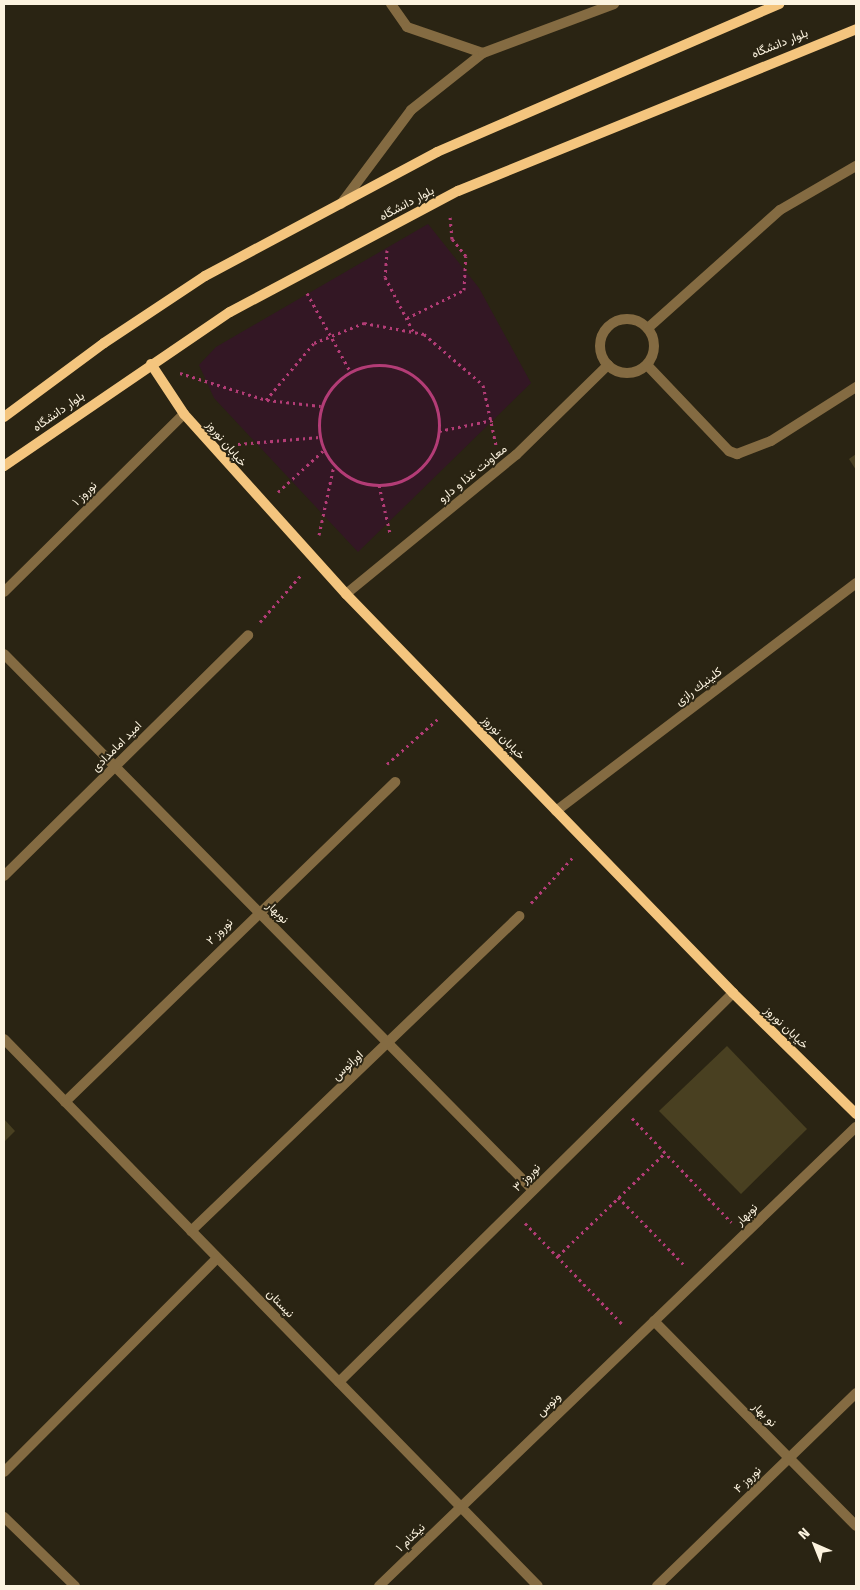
<!DOCTYPE html>
<html>
<head>
<meta charset="utf-8">
<style>
	body { margin:0 }
	#map { position:relative; width:860px; height:1590px; overflow:hidden; background:#2a2413; font-family:"Fira Sans",Vazirmatn,sans-serif }
	div>[style] { position:absolute }
	[style*='--x'] { left:calc(var(--x)*1px); top:calc(var(--y)*1px); width:calc(var(--w)*1px); rotate:calc(var(--a)*1deg) }
	.green>* { inset:0; background:#331724 }
	.building>* { inset:0; background:#494021 }
	.path>* { height:3px; margin-top:-1.5px; transform-origin:0; background:repeating-linear-gradient(90deg,#b33c76 0 2.5px,transparent 0 6.5px) }
	.path>.ring { margin:-1.5px; padding:0; box-sizing:content-box; background:none; border:3px solid #b33c76; border-radius:50% }
	.lane>* { height:10px; margin:-5px; padding:0 5px; transform-origin:5px; border-radius:5px; background:#846b42 }
	.lane>.ring { margin:-5px; padding:0; box-sizing:content-box; background:none; border:10px solid #846b42; border-radius:50% }
	.street>* { height:10px; margin:-5px; padding:0 5px; transform-origin:5px; border-radius:5px; background:#846b42 }
	.secondary>* { height:10px; margin:-5px; padding:0 5px; transform-origin:5px; border-radius:5px; background:#f4c57e }
	span { translate:-50% -50%; white-space:nowrap; text-align:center; line-height:1.15; -webkit-text-stroke:4px #2a2413; paint-order:stroke }
	.street-label { font-size:12px; color:#fcf3df }
	.frame { position:absolute; inset:0; border:5px solid #fcf3df; pointer-events:none }
	.north { position:absolute; left:790px; top:1520px; width:50px; height:50px; -webkit-text-stroke:4px #2a2413; paint-order:stroke; rotate:316deg; font-size:14px; font-weight:700; line-height:20px; text-align:center; color:#fcf3df }
	.north::after { content:''; display:block; margin:auto; width:18px; height:22px; background:#fcf3df; clip-path:polygon(50% 0,100% 100%,50% 72%,0 100%) }
</style>
</head>
<body>
<div id="map">
	<div class="green">
		<i style="clip-path:polygon(428px 224px,479px 288px,531px 383px,358px 552px,214px 398px,199px 365px,216px 347px)"></i>
	</div>
	<div class="building">
		<i style="clip-path:polygon(856px 454px,856px 470px,849px 459px)"></i>
		<i style="clip-path:polygon(727px 1046px,807px 1129px,741px 1194px,659px 1111px)"></i>
		<i style="clip-path:polygon(4px 1119px,15px 1131px,4px 1142px)"></i>
	</div>
	<div class="path">
		<i style="--x:387;--y:250;--w:27;--a:94"></i>
		<i style="--x:385;--y:277;--w:61;--a:62.6"></i>
		<i style="--x:307;--y:293;--w:89;--a:61.1"></i>
		<i style="--x:407;--y:318;--w:64;--a:-26.2"></i>
		<i style="--x:464;--y:290;--w:34;--a:-87"></i>
		<i style="--x:466;--y:256;--w:22;--a:-129"></i>
		<i style="--x:452;--y:239;--w:22;--a:-95"></i>
		<i class="ring" style="left:319px;top:365px;width:117px;height:117px"></i>
		<i style="--x:180;--y:373;--w:90;--a:17.4"></i>
		<i style="--x:266;--y:400;--w:75;--a:-49.9"></i>
		<i style="--x:314;--y:343;--w:54;--a:-21.8"></i>
		<i style="--x:364;--y:323;--w:61;--a:10.4"></i>
		<i style="--x:424;--y:334;--w:78;--a:40.8"></i>
		<i style="--x:483;--y:385;--w:61;--a:77.8"></i>
		<i style="--x:267;--y:400;--w:54;--a:6.3"></i>
		<i style="--x:439;--y:431;--w:55;--a:-11.5"></i>
		<i style="--x:238;--y:444;--w:82;--a:-4.9"></i>
		<i style="--x:379;--y:485;--w:49;--a:77.1"></i>
		<i style="--x:278;--y:492;--w:62;--a:-42.4"></i>
		<i style="--x:319;--y:535;--w:72;--a:-77.9"></i>
		<i style="--x:260;--y:622;--w:64;--a:-48.8"></i>
		<i style="--x:387;--y:764;--w:71;--a:-41.6"></i>
		<i style="--x:531;--y:903;--w:64;--a:-47.5"></i>
		<i style="--x:632;--y:1118;--w:144;--a:46.4"></i>
		<i style="--x:618;--y:1197;--w:96;--a:45.8"></i>
		<i style="--x:525;--y:1223;--w:141;--a:46.1"></i>
		<i style="--x:558;--y:1256;--w:149;--a:-43.9"></i>
	</div>
	<div class="lane">
		<i style="--x:391;--y:4;--w:28;--a:55"></i>
		<i style="--x:407;--y:27;--w:80;--a:18.9"></i>
		<i style="--x:341;--y:204;--w:117;--a:-53.3"></i>
		<i style="--x:411;--y:110;--w:92;--a:-38.4"></i>
		<i style="--x:483;--y:53;--w:140;--a:-20.5"></i>
		<i class="ring" style="left:600px;top:319px;width:44px;height:44px"></i>
		<i style="--x:648;--y:328;--w:177;--a:-41.8"></i>
		<i style="--x:780;--y:210;--w:88;--a:-30.1"></i>
		<i style="--x:647;--y:365;--w:119;--a:46.4"></i>
		<i style="--x:729;--y:451;--w:9;--a:21"></i>
		<i style="--x:737;--y:454;--w:36;--a:-21"></i>
		<i style="--x:771;--y:441;--w:101;--a:-32.4"></i>
		<i style="--x:346;--y:594;--w:220;--a:-39.3"></i>
		<i style="--x:516;--y:455;--w:129;--a:-44.4"></i>
	</div>
	<div class="street">
		<i style="--x:4;--y:592;--w:253;--a:-44.7"></i>
		<i style="--x:4;--y:654;--w:753;--a:45.38"></i>
		<i style="--x:556;--y:811;--w:377;--a:-37.2"></i>
		<i style="--x:4;--y:876;--w:343;--a:-44.6"></i>
		<i style="--x:4;--y:1039;--w:764;--a:45.69"></i>
		<i style="--x:65;--y:1102;--w:460;--a:-44.1"></i>
		<i style="--x:191;--y:1231;--w:455;--a:-43.8"></i>
		<i style="--x:654;--y:1321;--w:288;--a:45.4"></i>
		<i style="--x:339;--y:1382;--w:554;--a:-44.63"></i>
		<i style="--x:4;--y:1472;--w:302;--a:-45.1"></i>
		<i style="--x:4;--y:1517;--w:99;--a:44.2"></i>
		<i style="--x:379;--y:1586;--w:662;--a:-43.9"></i>
		<i style="--x:657;--y:1586;--w:277;--a:-44.1"></i>
	</div>
	<div class="secondary">
		<i style="--x:151;--y:364;--w:60;--a:56.6"></i>
		<i style="--x:184;--y:414;--w:242;--a:48"></i>
		<i style="--x:346;--y:594;--w:556;--a:45.87"></i>
		<i style="--x:733;--y:993;--w:173;--a:44.5"></i>
		<i style="--x:4;--y:417;--w:124;--a:-36.5"></i>
		<i style="--x:104;--y:343;--w:121;--a:-33.6"></i>
		<i style="--x:205;--y:276;--w:263;--a:-28.1"></i>
		<i style="--x:437;--y:152;--w:373;--a:-23.4"></i>
		<i style="--x:4;--y:466;--w:273;--a:-34.3"></i>
		<i style="--x:230;--y:312;--w:258;--a:-28"></i>
		<i style="--x:458;--y:191;--w:430;--a:-22.1"></i>
	</div>
	<div class="street-label">
		<span style="left:780px;top:44px;rotate:-22deg">بلوار دانشگاه</span>
		<span style="left:407px;top:204px;rotate:-28deg">بلوار دانشگاه</span>
		<span style="left:59px;top:412px;rotate:-35deg">بلوار دانشگاه</span>
		<span style="left:226px;top:444px;rotate:50deg">خیابان نوروز</span>
		<span style="left:473px;top:474px;rotate:-39deg">معاونت غذا و دارو</span>
		<span style="left:85px;top:494px;rotate:-45deg">نوروز ۱</span>
		<span style="left:699px;top:687px;rotate:-37deg">كلينيك رازی</span>
		<span style="left:503px;top:738px;rotate:46deg">خیابان نوروز</span>
		<span style="left:117px;top:747px;rotate:-45deg">امید امامدادی</span>
		<span style="left:277px;top:913px;rotate:45deg">نوبهار</span>
		<span style="left:220px;top:932px;rotate:-45deg">نوروز ۲</span>
		<span style="left:786px;top:1028px;rotate:44deg">خیابان نوروز</span>
		<span style="left:348px;top:1066px;rotate:-43deg">اورانوس</span>
		<span style="left:527px;top:1178px;rotate:-45deg">نوروز ۳</span>
		<span style="left:747px;top:1215px;rotate:-44deg">نوبهار</span>
		<span style="left:280px;top:1304px;rotate:46deg">نیستان</span>
		<span style="left:549px;top:1405px;rotate:-44deg">ونوس</span>
		<span style="left:764px;top:1415px;rotate:45deg">نو بهار</span>
		<span style="left:748px;top:1480px;rotate:-44deg">نوروز ۴</span>
		<span style="left:411px;top:1538px;rotate:-44deg">نیکنام ۱</span>
	</div>
	<div class="frame"></div>
	<div class="north">N</div>
</div>
</body>
</html>
